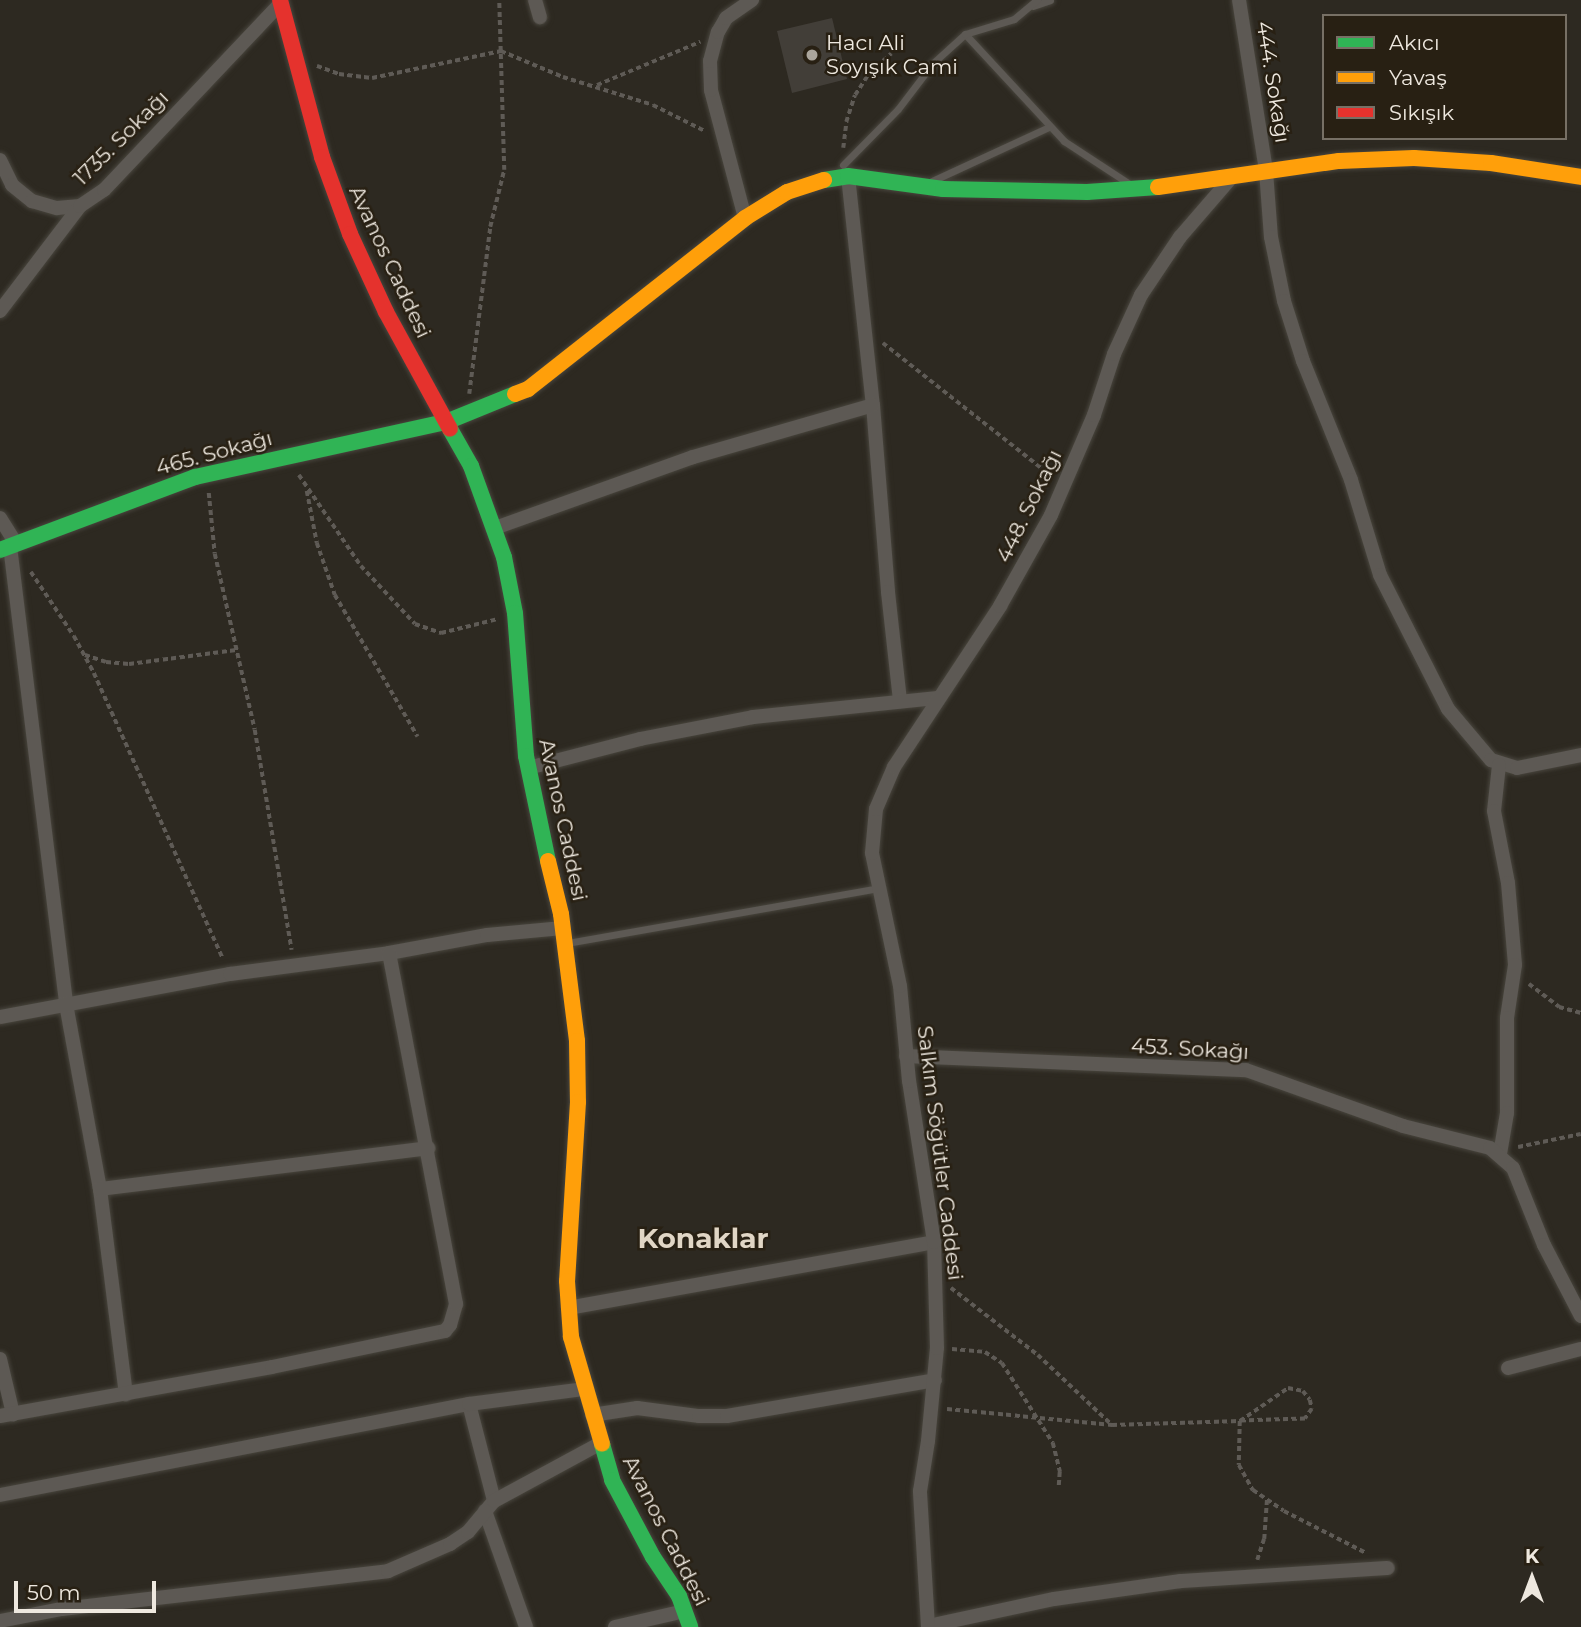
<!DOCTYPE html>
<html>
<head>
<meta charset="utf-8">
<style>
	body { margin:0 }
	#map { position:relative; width:1581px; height:1627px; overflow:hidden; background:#2d2921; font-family:Montserrat,sans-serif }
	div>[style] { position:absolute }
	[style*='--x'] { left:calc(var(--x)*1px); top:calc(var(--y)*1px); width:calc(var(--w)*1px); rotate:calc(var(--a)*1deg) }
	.building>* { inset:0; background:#423e38 }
	.path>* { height:3.5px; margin-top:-1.75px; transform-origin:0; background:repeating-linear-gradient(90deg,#5f5b56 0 5px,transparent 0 8.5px) }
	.roads { filter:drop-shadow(0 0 2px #48453d) drop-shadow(0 0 2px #48453d) }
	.lane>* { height:7px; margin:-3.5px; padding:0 3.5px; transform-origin:3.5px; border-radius:3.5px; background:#5d5954 }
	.street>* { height:14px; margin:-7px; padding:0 7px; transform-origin:7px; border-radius:7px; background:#5d5954 }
	.fast>* { height:16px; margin:-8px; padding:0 8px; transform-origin:8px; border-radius:8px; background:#30b455 }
	.slow>* { height:16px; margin:-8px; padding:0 8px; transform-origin:8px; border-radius:8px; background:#ff9f0a }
	.jam>* { height:16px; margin:-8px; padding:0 8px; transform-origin:8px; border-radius:8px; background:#e5322d }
	.dots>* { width:19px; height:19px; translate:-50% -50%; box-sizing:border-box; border:4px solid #282013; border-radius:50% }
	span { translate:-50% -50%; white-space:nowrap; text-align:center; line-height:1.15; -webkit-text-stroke:5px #282013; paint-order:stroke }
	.poi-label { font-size:21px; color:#eee8df }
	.left { translate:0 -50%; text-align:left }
	.street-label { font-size:21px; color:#eee8df }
	.district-label { font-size:28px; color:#e1d6c5; font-weight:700 }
	.legend { position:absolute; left:1322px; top:14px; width:245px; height:126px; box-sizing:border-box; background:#282013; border:2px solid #777065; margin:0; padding:9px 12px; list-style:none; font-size:21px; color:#eee8df }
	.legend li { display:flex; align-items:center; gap:14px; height:35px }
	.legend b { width:35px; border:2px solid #777065 }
	.north { position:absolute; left:1497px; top:1543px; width:70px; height:70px; -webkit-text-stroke:5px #282013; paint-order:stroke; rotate:0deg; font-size:19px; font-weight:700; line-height:28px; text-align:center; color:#eee8df }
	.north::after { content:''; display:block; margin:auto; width:24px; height:32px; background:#eee8df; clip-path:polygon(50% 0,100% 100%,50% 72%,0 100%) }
	.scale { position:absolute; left:14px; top:1581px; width:142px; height:32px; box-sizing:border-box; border:4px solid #eee8df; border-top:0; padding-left:9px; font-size:21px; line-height:24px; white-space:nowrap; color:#eee8df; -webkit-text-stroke:5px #282013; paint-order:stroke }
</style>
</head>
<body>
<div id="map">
	<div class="building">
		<i style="clip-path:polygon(832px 18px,847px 79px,792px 93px,777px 31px)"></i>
	</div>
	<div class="path">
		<i style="--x:317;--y:66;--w:23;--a:20"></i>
		<i style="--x:339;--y:74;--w:33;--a:7"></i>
		<i style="--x:372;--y:78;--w:132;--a:-11.8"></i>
		<i style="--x:501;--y:51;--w:67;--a:22.8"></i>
		<i style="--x:563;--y:77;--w:94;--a:17.3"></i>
		<i style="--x:653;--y:105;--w:58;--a:26.6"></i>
		<i style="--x:597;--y:85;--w:112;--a:-22.7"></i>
		<i style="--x:843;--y:148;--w:26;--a:-83"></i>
		<i style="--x:846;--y:122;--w:28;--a:-72"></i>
		<i style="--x:855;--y:95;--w:27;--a:-57"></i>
		<i style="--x:870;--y:72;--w:28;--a:-41"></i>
		<i style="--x:883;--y:343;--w:213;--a:38.3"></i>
		<i style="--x:469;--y:394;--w:168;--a:-82.8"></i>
		<i style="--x:490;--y:227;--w:59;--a:-76.2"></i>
		<i style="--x:504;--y:170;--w:170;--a:-91.7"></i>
		<i style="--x:299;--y:475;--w:110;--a:55.7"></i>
		<i style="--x:361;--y:566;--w:79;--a:47"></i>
		<i style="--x:415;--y:624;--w:28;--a:19"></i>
		<i style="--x:441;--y:633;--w:59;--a:-13.8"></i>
		<i style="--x:307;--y:491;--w:53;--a:79.1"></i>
		<i style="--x:317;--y:543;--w:55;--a:70.9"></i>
		<i style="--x:335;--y:595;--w:164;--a:59.7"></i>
		<i style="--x:209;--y:493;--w:61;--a:84.4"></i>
		<i style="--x:215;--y:554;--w:180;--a:77.2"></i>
		<i style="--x:255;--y:730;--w:223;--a:80.5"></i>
		<i style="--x:31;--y:572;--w:77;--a:56.1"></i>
		<i style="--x:74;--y:636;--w:42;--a:61.6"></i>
		<i style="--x:94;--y:673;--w:314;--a:65.7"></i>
		<i style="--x:85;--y:655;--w:22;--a:18"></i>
		<i style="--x:106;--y:662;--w:23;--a:5"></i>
		<i style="--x:129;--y:664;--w:108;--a:-7.5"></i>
		<i style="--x:1529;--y:984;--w:38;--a:37"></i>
		<i style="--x:1559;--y:1007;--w:23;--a:15"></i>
		<i style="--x:1518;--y:1147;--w:64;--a:-11.7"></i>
		<i style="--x:951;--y:1288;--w:110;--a:37.6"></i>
		<i style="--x:1038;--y:1355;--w:99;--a:43.4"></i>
		<i style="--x:952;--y:1349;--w:33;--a:5"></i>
		<i style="--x:985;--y:1352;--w:20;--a:33"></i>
		<i style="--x:1002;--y:1363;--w:95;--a:57.5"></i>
		<i style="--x:1053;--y:1443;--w:30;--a:76"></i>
		<i style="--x:1060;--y:1472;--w:15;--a:94"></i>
		<i style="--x:1288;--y:1388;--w:15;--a:11"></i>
		<i style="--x:1303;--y:1391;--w:11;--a:52"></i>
		<i style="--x:1310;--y:1400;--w:9;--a:77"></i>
		<i style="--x:1312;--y:1409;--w:12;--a:125"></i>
		<i style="--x:1305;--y:1419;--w:65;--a:178.2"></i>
		<i style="--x:1240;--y:1421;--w:58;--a:-34.5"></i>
		<i style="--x:947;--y:1409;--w:166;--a:5.5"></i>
		<i style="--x:1112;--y:1425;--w:128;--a:-1.8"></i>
		<i style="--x:1240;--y:1421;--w:44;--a:91.3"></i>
		<i style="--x:1239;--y:1465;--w:29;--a:61"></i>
		<i style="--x:1253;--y:1490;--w:37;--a:34"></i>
		<i style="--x:1284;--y:1511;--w:92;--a:27.1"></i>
		<i style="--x:1257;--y:1560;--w:22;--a:-72"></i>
		<i style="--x:1264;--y:1539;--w:39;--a:-86"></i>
	</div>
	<div class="roads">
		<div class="lane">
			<i style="--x:1033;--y:6;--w:18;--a:-19"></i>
			<i style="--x:965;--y:34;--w:146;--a:47.2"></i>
			<i style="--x:1064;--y:141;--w:77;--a:33.3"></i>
			<i style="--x:843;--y:165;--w:78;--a:-45.5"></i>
			<i style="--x:898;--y:109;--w:58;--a:-52.7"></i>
			<i style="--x:933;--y:63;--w:43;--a:-42.2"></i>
			<i style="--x:965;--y:34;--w:51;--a:-17"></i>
			<i style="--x:1014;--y:19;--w:30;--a:-40"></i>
			<i style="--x:932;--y:181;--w:129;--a:-24.8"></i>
			<i style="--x:567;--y:943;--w:317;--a:-10"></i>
		</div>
		<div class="street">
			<i style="--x:535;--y:0;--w:18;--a:74"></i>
			<i style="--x:1239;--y:0;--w:173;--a:81"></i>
			<i style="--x:1266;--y:171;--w:66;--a:85.7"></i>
			<i style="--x:1271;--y:237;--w:65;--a:78.5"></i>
			<i style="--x:1284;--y:301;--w:63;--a:72.4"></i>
			<i style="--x:1303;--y:361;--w:128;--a:68"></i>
			<i style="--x:1351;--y:480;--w:99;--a:73"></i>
			<i style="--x:1380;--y:575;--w:150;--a:63.1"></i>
			<i style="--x:1448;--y:709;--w:67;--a:49.9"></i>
			<i style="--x:1491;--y:760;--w:27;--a:17"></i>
			<i style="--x:1517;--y:768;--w:65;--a:-11.5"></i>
			<i style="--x:0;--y:160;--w:28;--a:64"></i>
			<i style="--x:12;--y:185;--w:26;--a:39"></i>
			<i style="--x:32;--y:201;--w:26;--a:16"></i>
			<i style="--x:57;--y:208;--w:23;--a:-5"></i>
			<i style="--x:848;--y:176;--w:230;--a:83.8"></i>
			<i style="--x:873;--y:405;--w:188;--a:85.4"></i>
			<i style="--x:888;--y:592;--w:110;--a:83.7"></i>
			<i style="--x:745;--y:218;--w:132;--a:-104.9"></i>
			<i style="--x:711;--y:90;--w:29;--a:-92"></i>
			<i style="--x:710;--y:61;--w:30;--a:-75"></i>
			<i style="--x:718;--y:32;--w:16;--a:-60"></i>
			<i style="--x:726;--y:18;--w:32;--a:-35"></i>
			<i style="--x:0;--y:311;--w:132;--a:-52.7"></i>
			<i style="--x:80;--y:206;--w:29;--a:-34"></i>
			<i style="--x:104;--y:190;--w:257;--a:-46.6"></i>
			<i style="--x:0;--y:518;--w:31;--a:58"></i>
			<i style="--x:495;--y:528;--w:210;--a:-19.7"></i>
			<i style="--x:693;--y:457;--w:187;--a:-16.1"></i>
			<i style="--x:10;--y:546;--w:461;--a:83"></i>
			<i style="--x:66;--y:1004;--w:188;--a:79.6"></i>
			<i style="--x:100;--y:1189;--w:207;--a:82.8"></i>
			<i style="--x:1499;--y:765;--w:46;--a:96.2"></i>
			<i style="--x:1494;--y:811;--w:73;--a:79"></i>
			<i style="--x:1508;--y:883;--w:82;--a:85.1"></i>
			<i style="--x:1515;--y:965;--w:54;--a:98.6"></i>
			<i style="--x:1507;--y:1018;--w:95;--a:90"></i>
			<i style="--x:1507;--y:1113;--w:42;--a:99.7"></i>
			<i style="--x:528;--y:768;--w:116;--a:-14.5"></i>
			<i style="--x:640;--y:739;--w:115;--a:-11"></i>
			<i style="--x:753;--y:717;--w:186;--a:-5.9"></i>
			<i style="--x:0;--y:1017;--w:234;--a:-10.6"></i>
			<i style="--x:230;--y:974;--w:160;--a:-7.5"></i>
			<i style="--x:389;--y:953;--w:100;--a:-10.4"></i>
			<i style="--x:487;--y:935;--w:76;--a:-5.3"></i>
			<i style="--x:906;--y:1056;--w:340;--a:2.4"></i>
			<i style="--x:1246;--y:1070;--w:167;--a:19.6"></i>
			<i style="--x:1403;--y:1126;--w:90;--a:14.2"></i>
			<i style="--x:1490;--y:1148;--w:30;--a:41"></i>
			<i style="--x:1513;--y:1168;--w:83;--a:68.1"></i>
			<i style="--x:1544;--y:1245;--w:80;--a:62.5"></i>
			<i style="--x:100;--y:1189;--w:331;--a:-7.1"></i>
			<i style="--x:568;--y:1308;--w:372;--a:-10.2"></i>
			<i style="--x:0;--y:1359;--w:57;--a:76.7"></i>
			<i style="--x:1508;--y:1368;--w:75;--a:-14.6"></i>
			<i style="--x:469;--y:1404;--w:100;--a:75.5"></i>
			<i style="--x:592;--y:1415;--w:46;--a:-8.8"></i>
			<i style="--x:637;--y:1408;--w:63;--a:7.4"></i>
			<i style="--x:699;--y:1416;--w:28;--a:0"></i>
			<i style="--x:727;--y:1416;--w:211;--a:-9.8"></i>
			<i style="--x:0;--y:1416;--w:276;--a:-10.2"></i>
			<i style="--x:272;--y:1367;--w:177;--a:-11.8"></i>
			<i style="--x:445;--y:1331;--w:8;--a:-50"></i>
			<i style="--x:450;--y:1325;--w:22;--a:-74"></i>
			<i style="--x:456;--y:1304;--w:357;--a:-100.8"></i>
			<i style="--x:0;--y:1495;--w:478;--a:-11"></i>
			<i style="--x:469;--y:1404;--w:117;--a:-7.4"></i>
			<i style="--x:485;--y:1511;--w:123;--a:70.5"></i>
			<i style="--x:0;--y:1621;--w:63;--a:-11"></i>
			<i style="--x:62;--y:1609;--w:328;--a:-6.6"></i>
			<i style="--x:388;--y:1571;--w:68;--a:-23.5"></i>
			<i style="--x:450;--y:1544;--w:22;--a:-34"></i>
			<i style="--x:468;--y:1532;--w:40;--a:-50"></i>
			<i style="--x:494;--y:1501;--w:122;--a:-28.5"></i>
			<i style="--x:928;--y:1626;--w:129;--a:-12.1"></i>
			<i style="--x:1054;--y:1599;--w:128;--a:-8.1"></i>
			<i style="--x:1181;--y:1581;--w:207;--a:-3.6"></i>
			<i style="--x:615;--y:1627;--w:72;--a:-12.9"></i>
			<i style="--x:928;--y:1627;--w:136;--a:-93.4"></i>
			<i style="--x:920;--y:1491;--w:51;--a:-80.9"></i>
			<i style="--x:928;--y:1441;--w:93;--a:-84.5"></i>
			<i style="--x:937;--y:1348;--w:106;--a:-91.6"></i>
			<i style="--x:934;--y:1242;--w:163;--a:-98.8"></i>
			<i style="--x:909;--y:1081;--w:95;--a:-95.4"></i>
			<i style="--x:900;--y:986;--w:136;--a:-101.9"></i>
			<i style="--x:872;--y:853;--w:44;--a:-84.8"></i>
			<i style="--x:876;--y:809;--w:46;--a:-66.8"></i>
			<i style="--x:894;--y:767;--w:193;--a:-56.6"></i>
			<i style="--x:1000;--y:606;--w:104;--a:-60.7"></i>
			<i style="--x:1051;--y:515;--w:109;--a:-66.7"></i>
			<i style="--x:1094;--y:415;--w:64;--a:-71.8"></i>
			<i style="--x:1114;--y:354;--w:65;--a:-65.4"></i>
			<i style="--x:1141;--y:295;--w:70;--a:-56.1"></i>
			<i style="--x:1180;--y:237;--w:77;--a:-49.2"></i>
		</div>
		<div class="fast">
			<i style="--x:824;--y:180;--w:24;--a:-9"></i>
			<i style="--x:848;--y:176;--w:96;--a:7.8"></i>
			<i style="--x:943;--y:189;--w:144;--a:1.2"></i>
			<i style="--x:1087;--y:192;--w:71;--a:-4"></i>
			<i style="--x:450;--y:429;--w:43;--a:60.4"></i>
			<i style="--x:471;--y:466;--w:97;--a:70.1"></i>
			<i style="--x:504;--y:557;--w:57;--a:78.9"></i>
			<i style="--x:515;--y:613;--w:143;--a:85.6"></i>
			<i style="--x:526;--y:756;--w:107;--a:78.2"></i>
			<i style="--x:0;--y:550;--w:208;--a:-20.5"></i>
			<i style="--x:195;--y:477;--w:257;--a:-12.4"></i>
			<i style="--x:446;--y:422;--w:74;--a:-22.1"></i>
			<i style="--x:602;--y:1444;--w:37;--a:74"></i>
			<i style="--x:612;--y:1480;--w:87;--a:62"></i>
			<i style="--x:653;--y:1557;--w:47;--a:56.3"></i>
			<i style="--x:679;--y:1596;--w:33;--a:70"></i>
		</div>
		<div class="slow">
			<i style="--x:1158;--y:187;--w:183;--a:-8.2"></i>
			<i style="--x:1339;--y:161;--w:75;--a:-2.3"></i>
			<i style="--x:1414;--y:158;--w:77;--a:3.7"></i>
			<i style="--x:1491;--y:163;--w:91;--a:8.8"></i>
			<i style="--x:515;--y:394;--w:14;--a:-21"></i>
			<i style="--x:528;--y:389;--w:276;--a:-38.2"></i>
			<i style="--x:745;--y:218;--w:49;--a:-31.8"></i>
			<i style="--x:787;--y:192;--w:39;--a:-18"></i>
			<i style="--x:548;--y:861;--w:55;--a:76.2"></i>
			<i style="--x:561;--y:914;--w:128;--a:82.8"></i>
			<i style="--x:577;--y:1041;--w:61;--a:89.1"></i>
			<i style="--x:578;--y:1102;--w:179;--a:93.5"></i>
			<i style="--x:567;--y:1281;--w:56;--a:85.9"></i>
			<i style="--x:571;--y:1337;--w:111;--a:73.8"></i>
		</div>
		<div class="jam">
			<i style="--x:280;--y:0;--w:163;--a:75"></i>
			<i style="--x:322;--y:157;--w:82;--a:70"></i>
			<i style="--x:350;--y:234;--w:86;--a:65.2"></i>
			<i style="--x:386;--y:312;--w:133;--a:61.3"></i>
		</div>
	</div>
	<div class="dots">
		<i style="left:812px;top:55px;background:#aaa59c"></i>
	</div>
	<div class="poi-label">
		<span class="left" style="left:826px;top:55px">Hacı Ali<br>Soyışık Cami</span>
	</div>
	<div class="street-label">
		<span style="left:1273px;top:82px;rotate:81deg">444. Sokağı</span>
		<span style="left:121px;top:138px;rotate:-45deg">1735. Sokağı</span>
		<span style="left:390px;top:262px;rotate:65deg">Avanos Caddesi</span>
		<span style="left:214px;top:453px;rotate:-15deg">465. Sokağı</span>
		<span style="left:1029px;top:506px;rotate:-64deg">448. Sokağı</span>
		<span style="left:563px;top:820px;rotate:78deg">Avanos Caddesi</span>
		<span style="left:1190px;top:1049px;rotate:3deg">453. Sokağı</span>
		<span style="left:940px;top:1153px;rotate:83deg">Salkım Söğütler Caddesi</span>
		<span style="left:666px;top:1531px;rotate:63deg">Avanos Caddesi</span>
	</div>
	<div class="district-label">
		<span style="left:703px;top:1238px">Konaklar</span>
	</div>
	<ul class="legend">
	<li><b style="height:9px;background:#30b455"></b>Akıcı</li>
	<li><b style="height:9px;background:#ff9f0a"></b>Yavaş</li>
	<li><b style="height:9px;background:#e5322d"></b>Sıkışık</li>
	</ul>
	<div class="north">K</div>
	<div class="scale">50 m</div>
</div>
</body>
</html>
